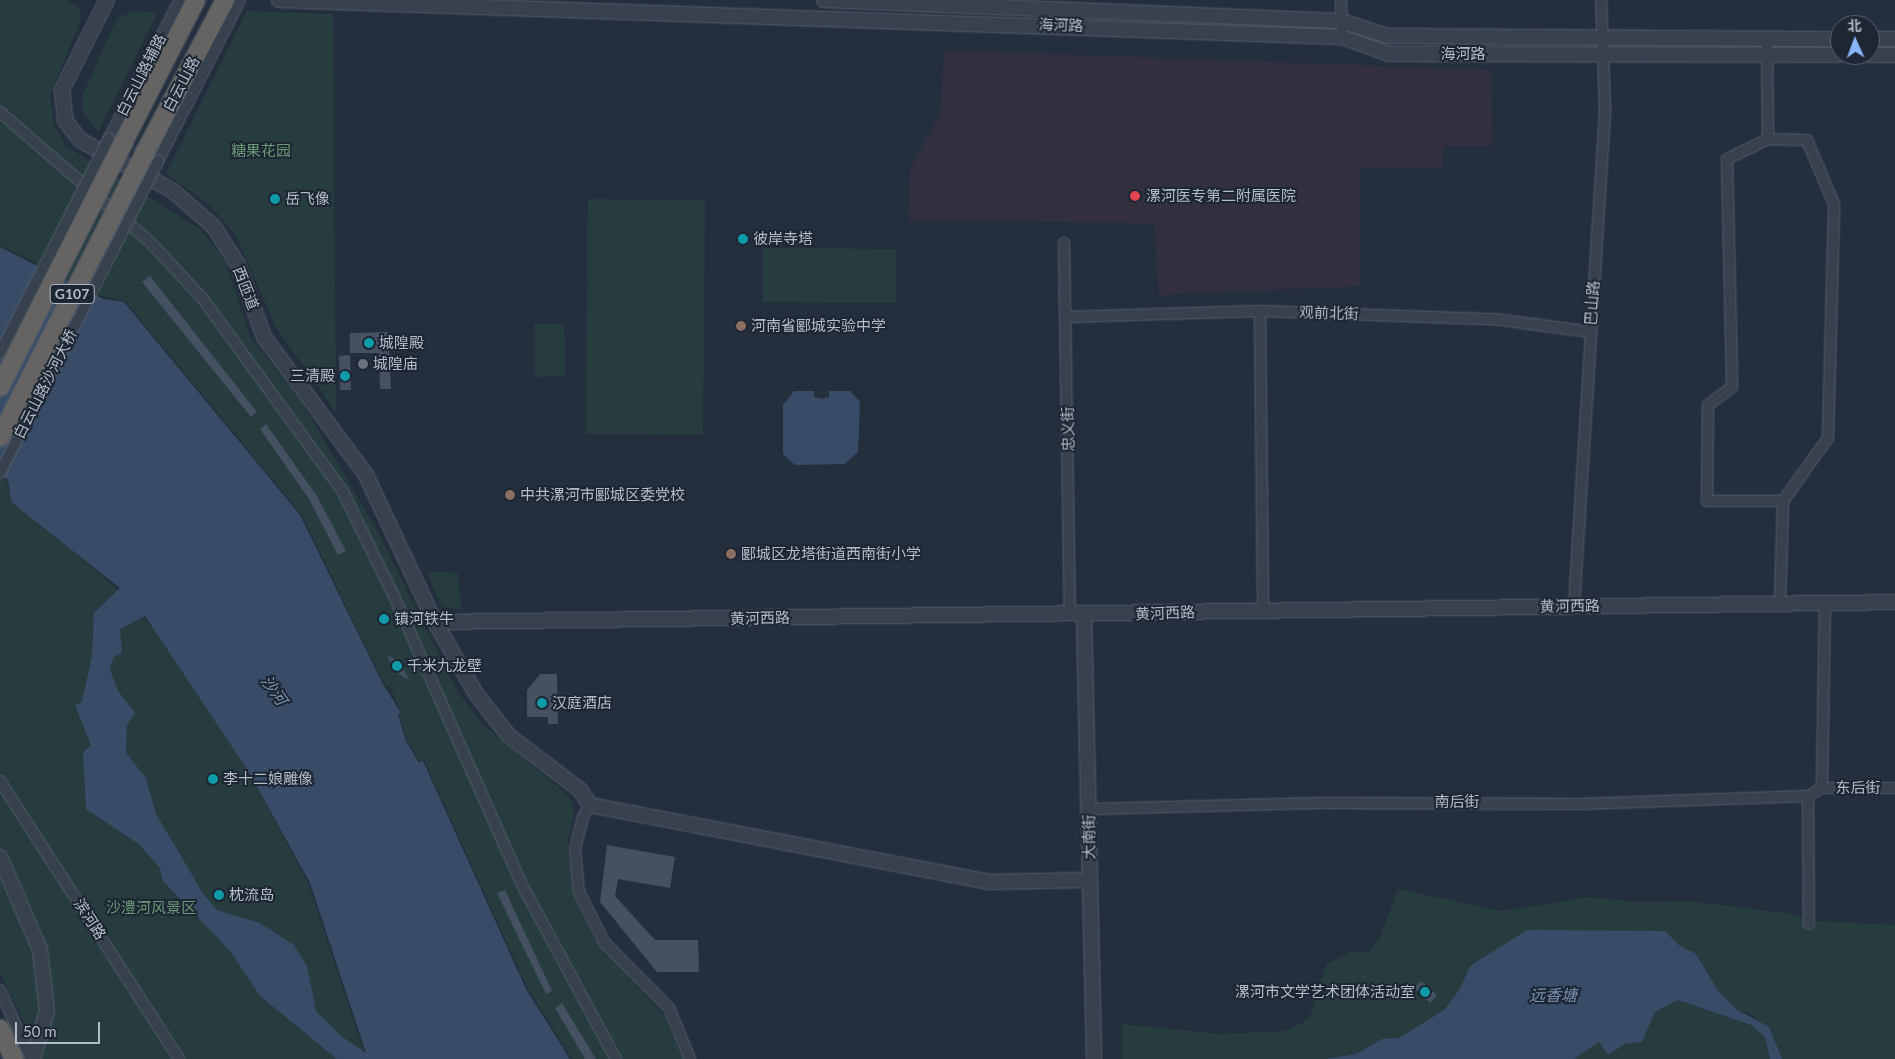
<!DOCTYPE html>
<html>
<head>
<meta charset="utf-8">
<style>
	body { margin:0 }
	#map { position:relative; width:1895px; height:1059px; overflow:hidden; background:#242f3e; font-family:Lato,"Noto Sans SC",sans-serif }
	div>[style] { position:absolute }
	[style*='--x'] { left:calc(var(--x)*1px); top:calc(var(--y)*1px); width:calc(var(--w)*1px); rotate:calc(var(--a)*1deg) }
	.medical>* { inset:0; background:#32303f }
	.green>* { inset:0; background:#263c3f }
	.water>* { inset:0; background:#394c67 }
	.building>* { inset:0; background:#455162 }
	.roads { filter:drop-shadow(0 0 1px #565f6c) drop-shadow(0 0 1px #565f6c) }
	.minor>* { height:10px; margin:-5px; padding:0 5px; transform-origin:5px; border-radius:5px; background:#38414e }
	.tertiary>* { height:14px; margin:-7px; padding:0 7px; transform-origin:7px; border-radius:7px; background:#38414e }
	.trunk>* { height:18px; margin:-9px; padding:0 9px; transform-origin:9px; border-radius:9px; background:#656462 }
	.bridges { filter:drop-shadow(0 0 1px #565f6c) drop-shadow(0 0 1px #565f6c) }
	.minor-bridge>* { height:10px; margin:-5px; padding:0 5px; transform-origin:5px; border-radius:5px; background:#38414e }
	.trunk-bridge>* { height:18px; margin:-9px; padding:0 9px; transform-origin:9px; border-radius:9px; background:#656462 }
	.dots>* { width:14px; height:14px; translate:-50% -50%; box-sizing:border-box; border:2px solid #1d2633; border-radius:50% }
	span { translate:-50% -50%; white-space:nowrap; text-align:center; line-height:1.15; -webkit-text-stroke:4px #1d2633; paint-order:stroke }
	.shield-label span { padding:1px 4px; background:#1d2633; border:1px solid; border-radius:4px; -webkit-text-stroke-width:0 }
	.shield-label { font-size:14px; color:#b4bcc9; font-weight:700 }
	.street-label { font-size:15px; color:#b4bcc9 }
	.park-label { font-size:15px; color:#6b9a76 }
	.poi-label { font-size:15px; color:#b4bcc9 }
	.left { translate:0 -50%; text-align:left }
	.right { translate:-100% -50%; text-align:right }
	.water-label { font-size:16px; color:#7c92b1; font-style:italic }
	.north { position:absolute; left:1830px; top:15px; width:50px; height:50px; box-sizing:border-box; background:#1d2633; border:1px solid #59626f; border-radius:50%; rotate:358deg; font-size:14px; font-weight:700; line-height:20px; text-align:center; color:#b4bcc9 }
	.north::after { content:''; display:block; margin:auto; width:18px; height:22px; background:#8ab4f8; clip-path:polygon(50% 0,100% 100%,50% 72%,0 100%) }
	.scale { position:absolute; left:15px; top:1022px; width:85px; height:22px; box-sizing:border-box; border:2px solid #b4bcc9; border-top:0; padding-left:6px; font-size:15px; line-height:18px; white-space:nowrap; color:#b4bcc9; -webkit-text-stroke:4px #1d2633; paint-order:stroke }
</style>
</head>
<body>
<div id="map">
	<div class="medical">
		<i style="clip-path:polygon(944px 50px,1491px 70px,1493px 146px,1443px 146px,1442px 168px,1360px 168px,1360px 286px,1159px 295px,1154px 223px,909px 221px,910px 170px,941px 112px)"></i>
	</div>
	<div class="green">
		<i style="clip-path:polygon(0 0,66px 0,80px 8px,81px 20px,50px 95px,54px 125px,66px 146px,200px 229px,225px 260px,250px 337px,301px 401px,378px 532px,456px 689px,480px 722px,570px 797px,574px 815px,567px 846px,573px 893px,594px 938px,664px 1015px,683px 1059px,572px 1059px,527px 987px,424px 760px,420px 762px,407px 740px,399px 716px,402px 714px,391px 689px,384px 683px,301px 514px,125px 301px,102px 296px,0 245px)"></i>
		<i style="clip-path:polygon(134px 11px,158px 12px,98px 132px,83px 113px,83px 94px,117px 18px)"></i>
		<i style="clip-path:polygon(247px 11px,333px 14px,336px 412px,277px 329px,236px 236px,208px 203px,166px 174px)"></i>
		<i style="clip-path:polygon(588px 199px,705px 200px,703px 435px,586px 434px)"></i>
		<i style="clip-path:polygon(763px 248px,896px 249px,896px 303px,763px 302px)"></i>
		<i style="clip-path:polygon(534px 324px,564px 324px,565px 376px,535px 377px)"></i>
		<i style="clip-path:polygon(0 477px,7px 481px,11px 503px,47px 528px,122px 594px,155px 630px,250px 774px,309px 885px,366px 1059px,42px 1059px,0 973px)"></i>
		<i style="clip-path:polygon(426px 571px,458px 573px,461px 610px,445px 607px,439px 601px)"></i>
		<i style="clip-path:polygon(1398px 889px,1502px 911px,1587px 897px,1637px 902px,1690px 901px,1791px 914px,1813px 921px,1895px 925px,1895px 1059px,1782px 1059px,1754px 1016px,1736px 1009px,1719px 992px,1695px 953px,1680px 946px,1664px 931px,1470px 966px,1459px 990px,1443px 1010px,1399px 1038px,1382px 1040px,1356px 1054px,1324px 1059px,1122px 1059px,1122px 1024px,1219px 1034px,1285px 1031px,1309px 1019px,1327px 964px,1350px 952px,1368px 952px,1380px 938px)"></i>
		<i style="clip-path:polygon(1678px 1000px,1751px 1025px,1765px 1037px,1770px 1059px,1574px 1059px,1599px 1042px,1608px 1055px,1625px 1044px,1642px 1042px,1655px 1012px)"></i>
	</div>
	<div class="water">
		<i style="clip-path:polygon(evenodd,0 247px,103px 299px,124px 302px,300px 515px,383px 684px,401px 713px,398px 715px,406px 741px,419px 763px,423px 761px,526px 989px,570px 1059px,337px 1059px,260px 996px,230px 951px,163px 881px,160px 868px,140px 845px,86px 809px,83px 753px,91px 745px,75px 705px,82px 702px,92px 656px,94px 613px,120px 588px,11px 502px,8px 480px,0 475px,0 247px,145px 616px,250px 774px,310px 883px,366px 1053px,341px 1036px,316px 1011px,307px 966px,294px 945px,260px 923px,217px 910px,204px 895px,156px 814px,146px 778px,126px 753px,127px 725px,135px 713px,118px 691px,110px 670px,113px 658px,122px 652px,120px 629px,145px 616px)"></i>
		<i style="clip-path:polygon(794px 391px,814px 391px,814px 397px,822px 399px,829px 397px,829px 391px,850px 391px,860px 402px,858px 452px,845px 464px,795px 465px,783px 454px,783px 405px)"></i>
		<i style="clip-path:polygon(1527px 930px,1665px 931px,1680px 946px,1695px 953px,1719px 992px,1736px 1009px,1769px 1027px,1782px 1059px,1770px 1059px,1765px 1037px,1751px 1025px,1678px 1000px,1655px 1012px,1642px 1042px,1625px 1044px,1608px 1055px,1599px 1042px,1574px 1059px,1324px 1059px,1356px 1054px,1382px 1039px,1399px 1038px,1444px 1010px,1459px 990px,1470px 966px)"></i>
	</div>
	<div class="building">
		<i style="clip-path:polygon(150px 276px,257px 412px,251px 417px,142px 282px)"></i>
		<i style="clip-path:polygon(388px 332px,391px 389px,380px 389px,379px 353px,350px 353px,350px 333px)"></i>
		<i style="clip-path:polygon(350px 355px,351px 390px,340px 390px,339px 356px)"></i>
		<i style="clip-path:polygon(266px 424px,317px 496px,346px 551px,338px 555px,309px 499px,260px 429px)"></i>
		<i style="clip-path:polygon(387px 655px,400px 662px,409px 680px,394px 671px)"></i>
		<i style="clip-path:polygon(540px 674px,557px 674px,558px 724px,548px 724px,548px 717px,527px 717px,527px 690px)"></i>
		<i style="clip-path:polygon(607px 845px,675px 857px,670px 888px,618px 879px,615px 896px,655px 940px,698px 940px,699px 972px,657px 972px,600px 902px)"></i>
		<i style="clip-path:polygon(505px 890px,552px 991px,546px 994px,497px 893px)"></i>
		<i style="clip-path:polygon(1421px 981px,1437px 995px,1430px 1003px,1414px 988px)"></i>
		<i style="clip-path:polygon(562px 1003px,596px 1059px,585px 1059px,555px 1008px)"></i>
	</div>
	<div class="roads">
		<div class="minor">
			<i style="--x:1341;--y:0;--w:37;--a:88"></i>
			<i style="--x:1767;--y:40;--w:99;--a:89.4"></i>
			<i style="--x:0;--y:112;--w:200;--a:40.9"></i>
			<i style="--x:151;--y:243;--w:76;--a:47.1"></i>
			<i style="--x:203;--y:299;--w:236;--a:54"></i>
			<i style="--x:342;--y:490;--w:118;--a:63.9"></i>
			<i style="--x:394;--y:596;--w:312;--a:66.1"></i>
			<i style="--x:520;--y:881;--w:202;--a:61.7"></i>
			<i style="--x:109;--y:138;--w:155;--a:-62.8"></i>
			<i style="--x:158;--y:161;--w:181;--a:-63"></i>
			<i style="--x:1064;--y:243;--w:372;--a:89.1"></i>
			<i style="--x:1260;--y:311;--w:299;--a:89.4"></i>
			<i style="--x:1066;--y:317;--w:194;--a:-1.8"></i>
			<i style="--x:1260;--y:311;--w:234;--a:2"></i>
			<i style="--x:1494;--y:319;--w:98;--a:7.6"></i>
			<i style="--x:1780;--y:604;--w:103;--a:-88.3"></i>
			<i style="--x:1783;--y:501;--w:77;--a:-54.5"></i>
			<i style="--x:1828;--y:438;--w:234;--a:-88.5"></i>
			<i style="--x:1834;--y:204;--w:69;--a:-112.9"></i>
			<i style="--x:1807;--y:140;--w:39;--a:-179"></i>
			<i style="--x:1768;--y:139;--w:46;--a:154"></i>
			<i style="--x:1727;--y:159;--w:228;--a:88.7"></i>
			<i style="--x:1732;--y:387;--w:30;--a:143"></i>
			<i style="--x:1708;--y:405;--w:96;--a:90.6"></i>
			<i style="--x:1707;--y:501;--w:76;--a:0"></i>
			<i style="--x:1574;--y:605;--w:499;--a:-86.4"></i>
			<i style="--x:1605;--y:107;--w:107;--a:-92.1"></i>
			<i style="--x:0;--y:781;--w:331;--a:57.2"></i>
			<i style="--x:1822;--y:788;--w:185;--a:-89.1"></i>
			<i style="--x:1822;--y:788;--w:73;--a:0"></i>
			<i style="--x:1808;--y:796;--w:128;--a:89.6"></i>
			<i style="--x:590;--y:805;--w:14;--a:120"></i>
			<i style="--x:583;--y:817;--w:33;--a:104"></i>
			<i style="--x:575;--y:849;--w:43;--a:84.7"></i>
			<i style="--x:579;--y:892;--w:56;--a:63.4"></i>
			<i style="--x:604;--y:942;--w:93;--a:45.4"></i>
			<i style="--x:669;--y:1008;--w:55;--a:67.6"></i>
			<i style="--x:1090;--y:809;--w:234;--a:-1.5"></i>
			<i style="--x:1324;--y:803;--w:256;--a:0.2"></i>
			<i style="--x:1580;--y:804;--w:228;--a:-2"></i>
			<i style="--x:1808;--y:796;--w:16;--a:-30"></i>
			<i style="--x:0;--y:990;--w:76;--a:65.8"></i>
		</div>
		<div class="tertiary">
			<i style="--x:107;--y:0;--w:101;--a:116.6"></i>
			<i style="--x:62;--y:90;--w:30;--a:84"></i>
			<i style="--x:65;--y:120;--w:25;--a:53"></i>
			<i style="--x:80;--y:140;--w:106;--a:28.7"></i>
			<i style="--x:173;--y:191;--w:55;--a:41.3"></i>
			<i style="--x:214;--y:227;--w:45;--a:57.7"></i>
			<i style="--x:238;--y:265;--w:77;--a:70.1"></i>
			<i style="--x:264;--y:337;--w:172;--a:53.5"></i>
			<i style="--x:366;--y:475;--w:162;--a:64.9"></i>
			<i style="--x:435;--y:622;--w:83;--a:60.3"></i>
			<i style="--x:476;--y:694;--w:53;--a:51.8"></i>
			<i style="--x:509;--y:736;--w:89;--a:37.3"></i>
			<i style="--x:580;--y:790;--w:18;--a:56"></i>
			<i style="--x:590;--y:805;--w:406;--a:10.9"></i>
			<i style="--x:989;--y:882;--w:100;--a:-1.1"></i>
			<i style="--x:279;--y:0;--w:1064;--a:1.99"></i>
			<i style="--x:1342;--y:37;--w:50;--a:19.9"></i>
			<i style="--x:1389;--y:54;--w:451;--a:0.1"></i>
			<i style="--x:824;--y:0;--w:517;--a:2.33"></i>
			<i style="--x:1341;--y:21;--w:48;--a:18.1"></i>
			<i style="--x:1387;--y:36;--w:453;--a:0.4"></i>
			<i style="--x:1870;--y:39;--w:25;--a:0"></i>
			<i style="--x:1870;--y:55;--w:25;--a:0"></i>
			<i style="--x:1084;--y:615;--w:444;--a:88.7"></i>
			<i style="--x:435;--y:622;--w:1460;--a:-0.78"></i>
			<i style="--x:0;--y:857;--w:101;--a:66.7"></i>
			<i style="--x:40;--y:950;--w:61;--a:83.5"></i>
			<i style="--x:47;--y:1011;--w:50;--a:106.3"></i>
		</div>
		<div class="trunk">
			<i style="--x:123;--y:143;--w:161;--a:-63"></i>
			<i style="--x:145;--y:152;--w:172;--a:-62.2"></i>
			<i style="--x:0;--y:1029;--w:33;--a:65"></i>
		</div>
	</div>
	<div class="bridges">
		<div class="minor-bridge">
			<i style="--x:0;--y:353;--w:241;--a:-63.1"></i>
			<i style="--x:0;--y:473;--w:350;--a:-63.1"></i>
		</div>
		<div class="trunk-bridge">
			<i style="--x:0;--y:387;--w:273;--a:-63.2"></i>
			<i style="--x:0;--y:437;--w:320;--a:-63"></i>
		</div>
	</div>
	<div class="dots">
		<i style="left:1135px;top:196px;background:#e0444e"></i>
		<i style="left:275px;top:199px;background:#0f9aa8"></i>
		<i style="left:743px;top:239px;background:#0f9aa8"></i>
		<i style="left:741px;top:326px;background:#8d6e63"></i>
		<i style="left:369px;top:343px;background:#0f9aa8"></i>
		<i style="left:363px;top:364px;background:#6b7280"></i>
		<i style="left:345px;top:376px;background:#0f9aa8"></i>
		<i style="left:510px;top:495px;background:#8d6e63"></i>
		<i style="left:731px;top:554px;background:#8d6e63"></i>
		<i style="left:384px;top:619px;background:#0f9aa8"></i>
		<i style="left:397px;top:666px;background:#0f9aa8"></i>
		<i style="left:542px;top:703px;background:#0f9aa8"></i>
		<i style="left:213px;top:779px;background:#0f9aa8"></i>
		<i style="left:219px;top:895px;background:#0f9aa8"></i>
		<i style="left:1425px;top:992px;background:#0f9aa8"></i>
	</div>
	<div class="shield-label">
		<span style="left:72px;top:294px">G107</span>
	</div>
	<div class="street-label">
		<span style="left:1061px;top:25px;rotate:2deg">海河路</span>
		<span style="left:1463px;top:54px">海河路</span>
		<span style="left:141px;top:75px;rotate:-63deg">白云山路辅路</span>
		<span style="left:181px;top:84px;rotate:-62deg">白云山路</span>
		<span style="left:246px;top:288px;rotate:69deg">西匝道</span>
		<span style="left:1592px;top:303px;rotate:-86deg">巴山路</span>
		<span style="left:1329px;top:313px;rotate:2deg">观前北街</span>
		<span style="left:45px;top:384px;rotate:-63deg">白云山路沙河大桥</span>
		<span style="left:1068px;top:429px;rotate:-91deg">忠义街</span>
		<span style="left:1570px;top:606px;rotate:-1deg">黄河西路</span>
		<span style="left:1165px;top:613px;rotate:-2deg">黄河西路</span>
		<span style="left:760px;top:618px;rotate:-1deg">黄河西路</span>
		<span style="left:1858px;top:788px">东后街</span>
		<span style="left:1457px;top:802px">南后街</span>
		<span style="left:1089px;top:837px;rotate:-90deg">大南街</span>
		<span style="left:90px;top:919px;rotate:57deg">滨河路</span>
	</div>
	<div class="park-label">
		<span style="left:261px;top:151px">糖果花园</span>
		<span style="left:151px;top:908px">沙澧河风景区</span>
	</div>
	<div class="poi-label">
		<span class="left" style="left:1146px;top:196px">漯河医专第二附属医院</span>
		<span class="left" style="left:285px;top:199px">岳飞像</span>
		<span class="left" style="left:753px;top:239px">彼岸寺塔</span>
		<span class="left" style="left:751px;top:326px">河南省郾城实验中学</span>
		<span class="left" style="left:379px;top:343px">城隍殿</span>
		<span class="left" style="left:373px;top:364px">城隍庙</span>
		<span class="right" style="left:335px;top:376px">三清殿</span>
		<span class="left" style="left:520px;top:495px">中共漯河市郾城区委党校</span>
		<span class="left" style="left:741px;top:554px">郾城区龙塔街道西南街小学</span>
		<span class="left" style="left:394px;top:619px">镇河铁牛</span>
		<span class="left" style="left:407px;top:666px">千米九龙壁</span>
		<span class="left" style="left:552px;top:703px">汉庭酒店</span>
		<span class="left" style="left:223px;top:779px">李十二娘雕像</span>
		<span class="left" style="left:229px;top:895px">枕流岛</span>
		<span class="right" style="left:1415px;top:992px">漯河市文学艺术团体活动室</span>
	</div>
	<div class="water-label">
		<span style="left:274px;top:690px;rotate:54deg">沙河</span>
		<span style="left:1553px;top:995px">远香塘</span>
	</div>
	<div class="north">北</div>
	<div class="scale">50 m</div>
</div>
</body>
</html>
